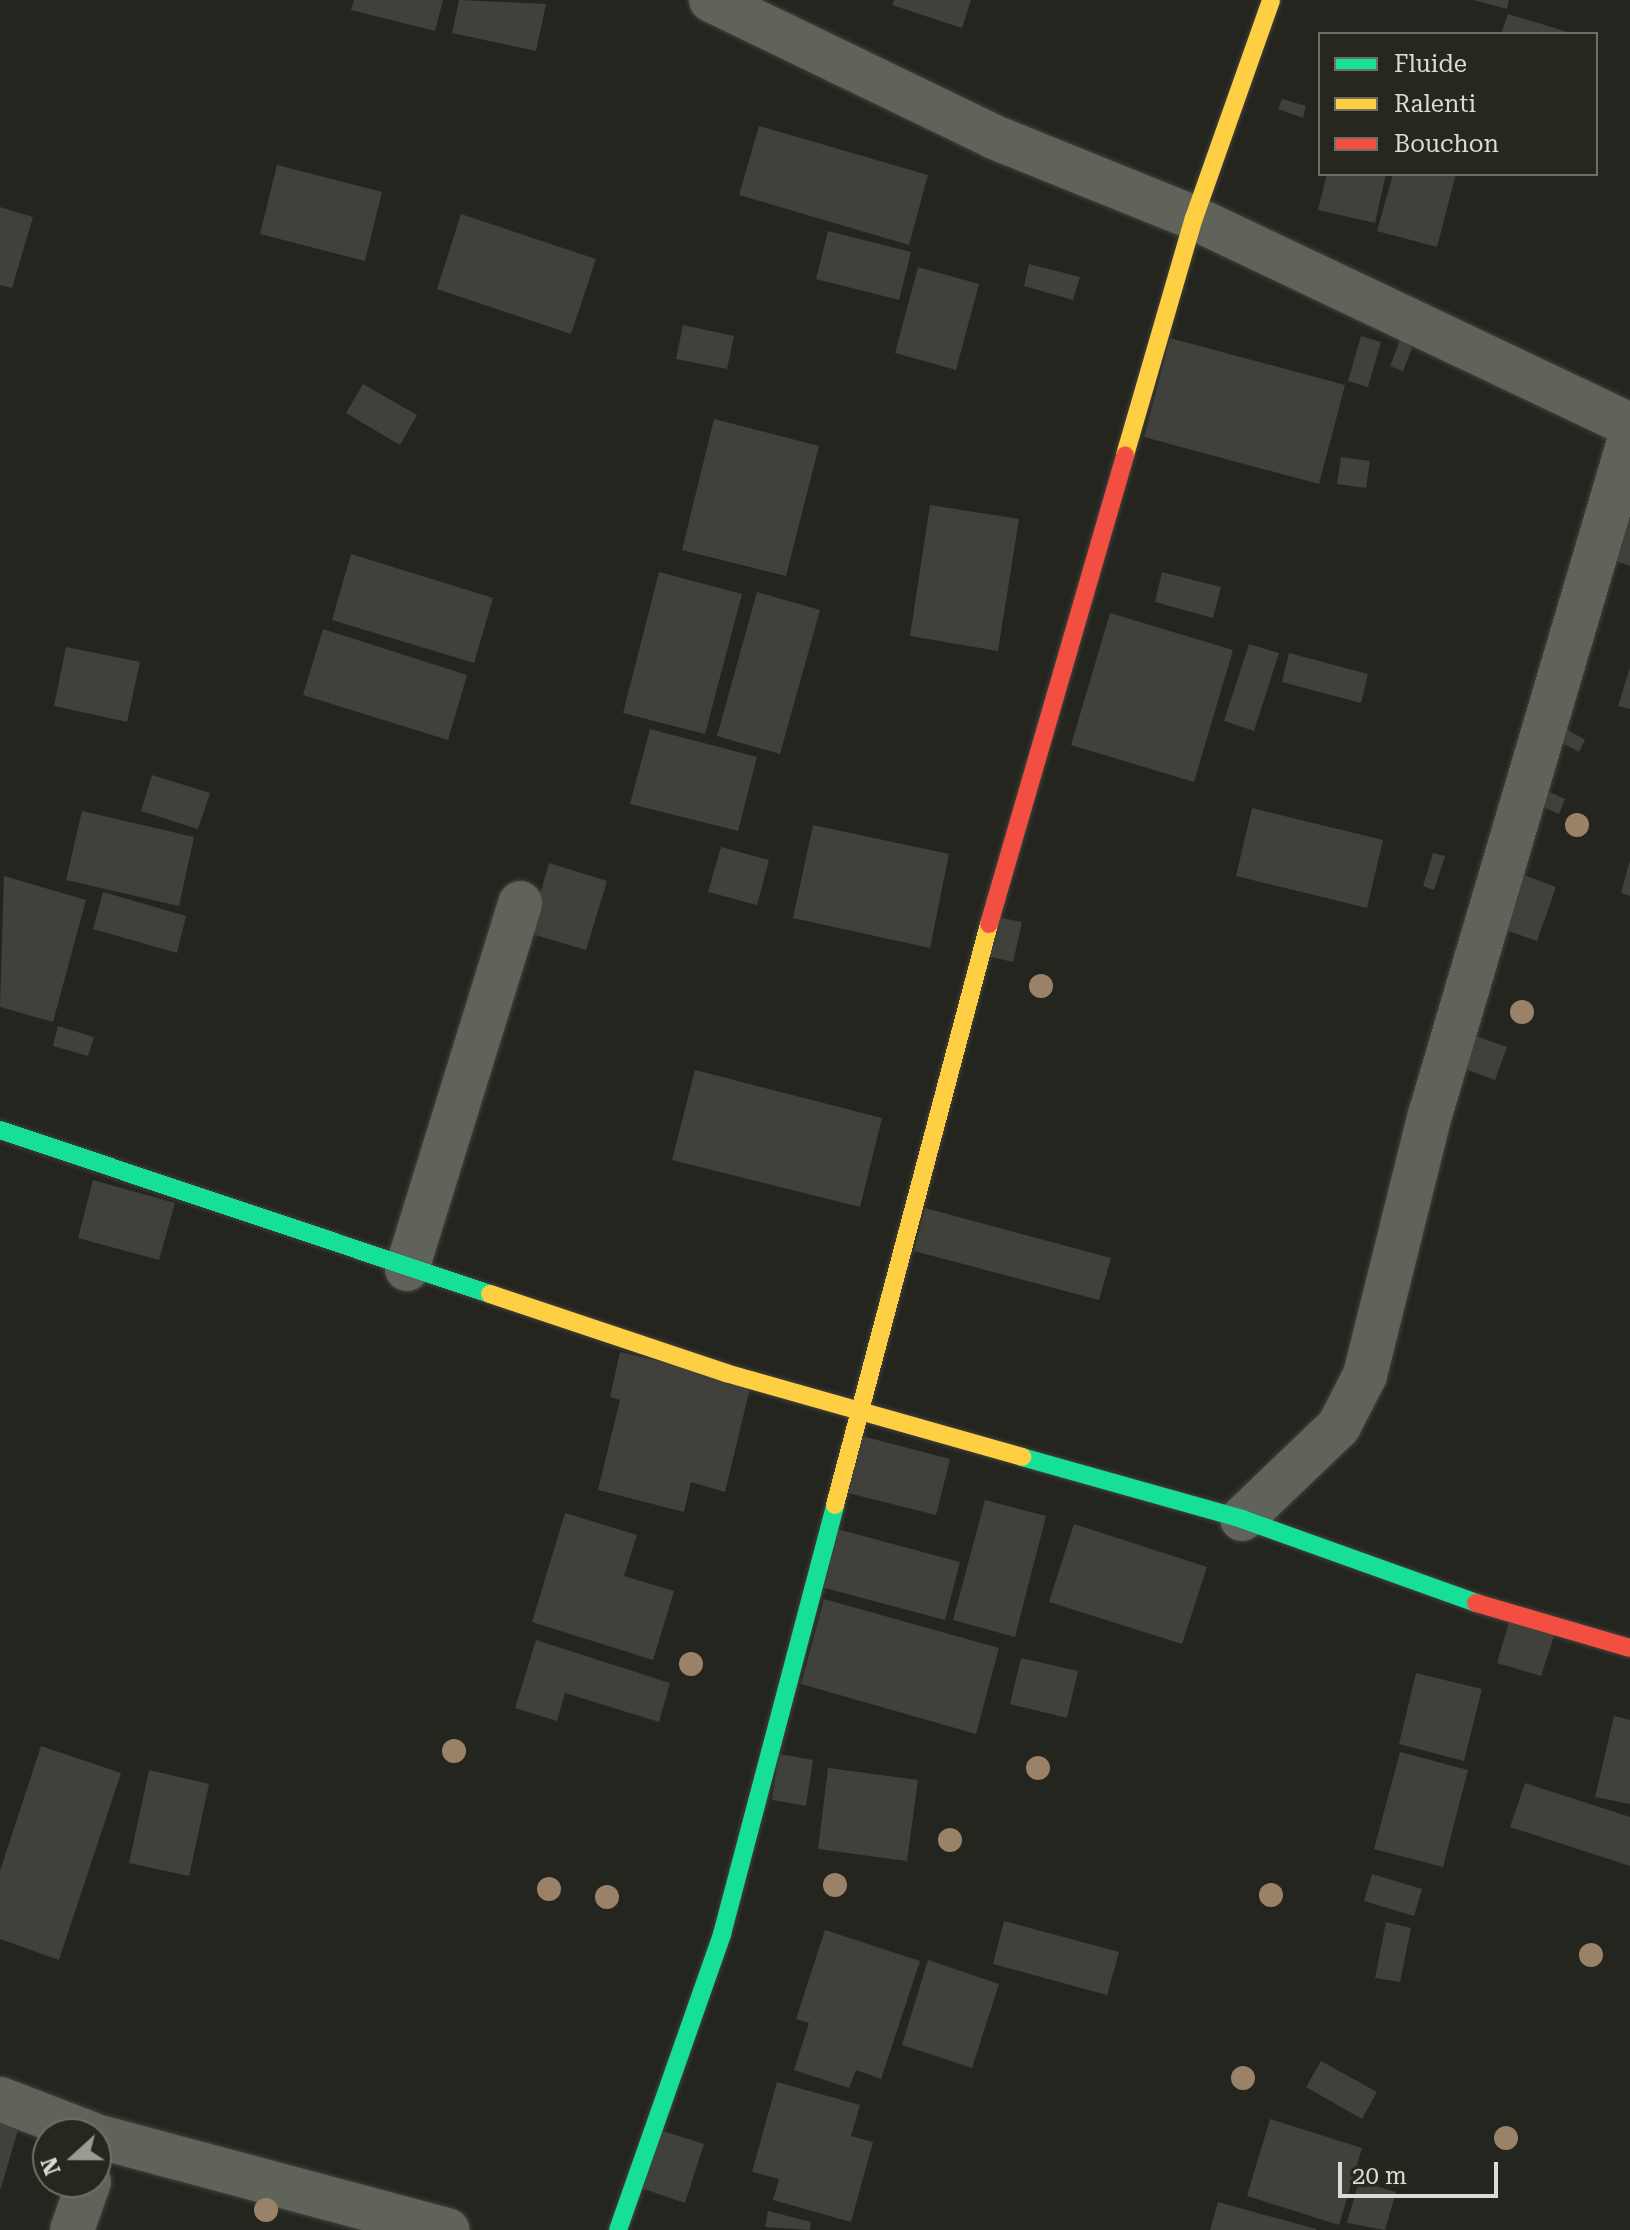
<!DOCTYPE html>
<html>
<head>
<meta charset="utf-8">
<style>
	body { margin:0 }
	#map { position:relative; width:1630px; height:2230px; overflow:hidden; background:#25251f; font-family:"Roboto Serif",serif }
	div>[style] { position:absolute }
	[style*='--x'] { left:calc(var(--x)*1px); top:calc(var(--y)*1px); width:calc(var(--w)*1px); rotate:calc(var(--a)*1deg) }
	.building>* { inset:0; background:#41413c }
	.roads { filter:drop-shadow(0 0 2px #41413d) drop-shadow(0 0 2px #41413d) }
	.street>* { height:44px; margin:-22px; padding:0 22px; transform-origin:22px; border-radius:22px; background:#60635a }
	.fast>* { height:18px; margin:-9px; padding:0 9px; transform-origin:9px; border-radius:9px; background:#16e098 }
	.slow>* { height:18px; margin:-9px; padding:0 9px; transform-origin:9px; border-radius:9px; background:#ffcf43 }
	.jam>* { height:18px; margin:-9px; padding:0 9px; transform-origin:9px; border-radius:9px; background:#f24e42 }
	.trees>* { width:24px; height:24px; margin:-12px; border-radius:50%; background:#9a8269 }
	span { translate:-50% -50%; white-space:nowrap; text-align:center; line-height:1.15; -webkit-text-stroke:7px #27271d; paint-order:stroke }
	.legend { position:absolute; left:1318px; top:32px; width:280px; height:144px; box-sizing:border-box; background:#27271d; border:2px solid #6f6f66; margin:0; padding:10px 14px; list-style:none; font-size:24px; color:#dbdad4 }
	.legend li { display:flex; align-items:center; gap:16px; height:40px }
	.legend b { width:40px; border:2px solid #6f6f66 }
	.north { position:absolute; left:32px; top:2118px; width:80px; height:80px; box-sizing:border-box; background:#27271d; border:2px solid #6f6f66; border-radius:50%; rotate:249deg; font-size:22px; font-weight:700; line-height:32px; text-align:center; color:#dbdad4 }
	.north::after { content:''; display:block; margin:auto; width:28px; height:36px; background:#9b9b95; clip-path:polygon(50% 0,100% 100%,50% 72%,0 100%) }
	.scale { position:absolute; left:1338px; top:2162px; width:160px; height:36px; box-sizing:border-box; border:4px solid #dbdad4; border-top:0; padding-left:10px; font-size:24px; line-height:28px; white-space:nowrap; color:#dbdad4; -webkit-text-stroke:6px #27271d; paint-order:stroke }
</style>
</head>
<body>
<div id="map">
	<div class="building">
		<i style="clip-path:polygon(354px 0,443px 0,435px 31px,351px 10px)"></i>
		<i style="clip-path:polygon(459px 0,546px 4px,536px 51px,452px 33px)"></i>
		<i style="clip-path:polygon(894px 0,971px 0,962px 28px,892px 5px)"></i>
		<i style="clip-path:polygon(1473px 0,1509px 0,1507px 9px)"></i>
		<i style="clip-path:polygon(1508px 14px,1571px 33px,1570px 34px,1501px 34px)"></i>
		<i style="clip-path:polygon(1282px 99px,1306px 106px,1303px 118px,1278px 109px)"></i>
		<i style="clip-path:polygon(759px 126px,928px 175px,909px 245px,739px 195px)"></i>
		<i style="clip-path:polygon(277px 165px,382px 192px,365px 261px,260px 234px)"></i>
		<i style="clip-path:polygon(1327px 174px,1386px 174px,1375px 223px,1318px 210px)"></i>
		<i style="clip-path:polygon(1393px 174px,1456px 174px,1437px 247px,1377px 231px)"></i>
		<i style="clip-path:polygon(0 207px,33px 217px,12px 288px,0 285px)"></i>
		<i style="clip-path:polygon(461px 214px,596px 259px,571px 334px,437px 289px)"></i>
		<i style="clip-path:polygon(828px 231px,911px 252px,899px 300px,816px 279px)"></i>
		<i style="clip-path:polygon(1029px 264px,1080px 277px,1073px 300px,1024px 286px)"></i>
		<i style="clip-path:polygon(918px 267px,979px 284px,956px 370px,895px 353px)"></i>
		<i style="clip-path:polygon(683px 325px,734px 336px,727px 369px,676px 359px)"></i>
		<i style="clip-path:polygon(1361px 336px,1381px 342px,1368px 387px,1348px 381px)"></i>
		<i style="clip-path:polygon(1170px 338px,1345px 385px,1319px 484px,1144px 437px)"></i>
		<i style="clip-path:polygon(1400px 340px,1413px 346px,1403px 371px,1390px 366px)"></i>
		<i style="clip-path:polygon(363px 384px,417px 415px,400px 445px,346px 413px)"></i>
		<i style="clip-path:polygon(714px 419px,819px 446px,786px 576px,682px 550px)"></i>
		<i style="clip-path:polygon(1341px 457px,1370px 461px,1366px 488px,1337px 484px)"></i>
		<i style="clip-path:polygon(930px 505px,1019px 519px,998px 651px,910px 636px)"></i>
		<i style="clip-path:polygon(1630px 509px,1630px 566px,1613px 560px)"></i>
		<i style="clip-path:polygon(351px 554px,493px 598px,474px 663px,332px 620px)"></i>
		<i style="clip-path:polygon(659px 572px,742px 594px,705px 734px,623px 713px)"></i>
		<i style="clip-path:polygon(1162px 572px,1221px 587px,1213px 618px,1155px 602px)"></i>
		<i style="clip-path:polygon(757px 592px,820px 610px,780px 754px,717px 736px)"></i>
		<i style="clip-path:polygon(1110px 613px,1233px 650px,1194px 782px,1071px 745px)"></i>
		<i style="clip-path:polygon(323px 629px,467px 675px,448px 740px,303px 695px)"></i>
		<i style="clip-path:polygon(1249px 644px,1279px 653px,1254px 731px,1224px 721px)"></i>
		<i style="clip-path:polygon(66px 647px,140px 662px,127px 722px,54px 706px)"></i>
		<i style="clip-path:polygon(1289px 653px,1368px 674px,1361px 703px,1282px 682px)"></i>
		<i style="clip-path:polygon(1630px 667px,1630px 709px,1618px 706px)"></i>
		<i style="clip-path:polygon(650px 729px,757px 757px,738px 831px,630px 804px)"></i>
		<i style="clip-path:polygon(1566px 729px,1585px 740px,1579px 752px,1560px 742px)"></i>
		<i style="clip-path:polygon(152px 775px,210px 793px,198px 829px,141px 811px)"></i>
		<i style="clip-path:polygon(1547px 791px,1565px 799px,1559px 814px,1541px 806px)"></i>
		<i style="clip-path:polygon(1252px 808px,1383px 840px,1367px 908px,1236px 876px)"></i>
		<i style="clip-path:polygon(82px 811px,194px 837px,179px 906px,66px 880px)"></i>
		<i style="clip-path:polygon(813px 825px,949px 854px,930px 948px,793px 918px)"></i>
		<i style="clip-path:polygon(721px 847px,769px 860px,757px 905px,708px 892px)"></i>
		<i style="clip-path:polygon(1433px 853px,1445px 856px,1434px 890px,1423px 886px)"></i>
		<i style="clip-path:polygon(1630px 860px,1630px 896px,1621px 893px)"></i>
		<i style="clip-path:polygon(549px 863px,607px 881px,586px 950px,529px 933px)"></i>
		<i style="clip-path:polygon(1519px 873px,1556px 887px,1537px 941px,1500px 928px)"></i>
		<i style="clip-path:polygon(4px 876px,86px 900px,53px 1022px,0 1007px)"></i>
		<i style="clip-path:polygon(103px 892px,186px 916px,177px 953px,93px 929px)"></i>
		<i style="clip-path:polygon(997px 917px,1022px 922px,1013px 962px,987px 956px)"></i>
		<i style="clip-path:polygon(58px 1026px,94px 1037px,88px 1056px,53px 1046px)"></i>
		<i style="clip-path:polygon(1465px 1032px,1507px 1047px,1495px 1080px,1454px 1065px)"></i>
		<i style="clip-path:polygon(695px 1070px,882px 1118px,860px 1207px,672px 1160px)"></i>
		<i style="clip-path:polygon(93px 1180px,175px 1203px,159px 1260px,78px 1238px)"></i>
		<i style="clip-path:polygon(925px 1208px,1111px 1258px,1099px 1300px,914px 1251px)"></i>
		<i style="clip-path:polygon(620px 1352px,751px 1384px,725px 1492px,691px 1482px,684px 1512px,598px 1490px,620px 1400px,610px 1397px)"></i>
		<i style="clip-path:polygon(862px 1436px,950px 1459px,936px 1515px,848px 1493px)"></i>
		<i style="clip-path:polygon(985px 1500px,1046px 1516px,1015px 1637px,953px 1620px)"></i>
		<i style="clip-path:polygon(565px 1513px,637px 1535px,624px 1576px,674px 1591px,653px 1660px,532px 1622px)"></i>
		<i style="clip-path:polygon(1074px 1524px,1207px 1567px,1182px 1644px,1049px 1602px)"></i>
		<i style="clip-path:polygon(837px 1529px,960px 1562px,945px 1620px,821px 1587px)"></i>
		<i style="clip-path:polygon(824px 1599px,999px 1648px,976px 1734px,801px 1684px)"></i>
		<i style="clip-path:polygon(1511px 1615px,1556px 1630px,1541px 1676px,1497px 1663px)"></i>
		<i style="clip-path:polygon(536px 1640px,670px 1683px,659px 1722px,565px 1693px,557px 1721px,515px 1708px)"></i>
		<i style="clip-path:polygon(1021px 1658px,1078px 1671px,1067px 1718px,1010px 1704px)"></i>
		<i style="clip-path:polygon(1416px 1673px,1482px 1689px,1464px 1761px,1399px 1744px)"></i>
		<i style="clip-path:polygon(1614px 1716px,1630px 1720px,1630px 1804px,1595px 1797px)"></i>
		<i style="clip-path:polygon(41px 1746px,121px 1773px,59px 1960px,0 1939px,0 1871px)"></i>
		<i style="clip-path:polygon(1400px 1752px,1468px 1770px,1443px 1867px,1374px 1849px)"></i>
		<i style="clip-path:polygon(779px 1754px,813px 1760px,806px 1806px,772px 1800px)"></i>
		<i style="clip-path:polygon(828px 1768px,918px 1780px,907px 1861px,818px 1849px)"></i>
		<i style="clip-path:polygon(149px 1770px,209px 1784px,189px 1876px,129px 1863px)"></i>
		<i style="clip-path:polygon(1525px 1783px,1630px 1817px,1630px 1866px,1510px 1827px)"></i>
		<i style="clip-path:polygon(1372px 1874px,1422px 1889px,1414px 1916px,1364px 1901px)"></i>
		<i style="clip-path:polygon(1004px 1921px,1119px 1952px,1107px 1995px,993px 1964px)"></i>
		<i style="clip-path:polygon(1386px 1922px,1411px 1928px,1400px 1982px,1375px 1978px)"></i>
		<i style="clip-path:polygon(825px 1930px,920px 1961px,881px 2079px,856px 2070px,849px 2088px,794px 2070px,809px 2023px,796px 2019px)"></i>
		<i style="clip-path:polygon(928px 1960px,999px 1984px,972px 2068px,902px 2045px)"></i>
		<i style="clip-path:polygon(1321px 2061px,1377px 2092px,1362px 2119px,1306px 2087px)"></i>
		<i style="clip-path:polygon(777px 2082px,860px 2105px,851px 2136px,873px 2142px,851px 2222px,773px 2200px,779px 2179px,752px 2172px)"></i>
		<i style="clip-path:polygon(0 2117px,20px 2123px,1px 2188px,0 2188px)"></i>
		<i style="clip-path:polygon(1270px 2119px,1362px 2148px,1339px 2225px,1247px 2196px)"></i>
		<i style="clip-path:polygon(660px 2130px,704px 2144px,685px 2203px,641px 2188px)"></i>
		<i style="clip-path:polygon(1359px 2181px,1396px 2192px,1385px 2230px,1347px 2223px)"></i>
		<i style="clip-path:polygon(1218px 2202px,1316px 2229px,1316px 2230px,1210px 2230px)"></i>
		<i style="clip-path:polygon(768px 2211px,811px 2222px,810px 2230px,765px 2227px)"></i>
	</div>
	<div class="roads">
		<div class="street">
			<i style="--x:711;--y:0;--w:314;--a:25.8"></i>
			<i style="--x:994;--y:137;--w:216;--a:22"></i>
			<i style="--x:1194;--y:218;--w:483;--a:25.4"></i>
			<i style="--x:407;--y:1269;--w:383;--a:-72.8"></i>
			<i style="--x:1242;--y:1519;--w:134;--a:-43.8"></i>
			<i style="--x:1339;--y:1426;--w:57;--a:-63"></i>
			<i style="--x:1365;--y:1375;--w:268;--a:-76"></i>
			<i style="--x:1430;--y:1115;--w:706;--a:-73.54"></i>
			<i style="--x:0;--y:2099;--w:97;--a:21"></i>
			<i style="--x:96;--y:2136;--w:364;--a:15"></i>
			<i style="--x:72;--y:2230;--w:51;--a:-70.5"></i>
		</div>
		<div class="fast">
			<i style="--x:0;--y:1130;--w:517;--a:18.51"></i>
			<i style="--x:1022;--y:1457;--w:229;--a:15.7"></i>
			<i style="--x:1242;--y:1519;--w:249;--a:19.7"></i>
			<i style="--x:618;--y:2230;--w:314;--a:-70.6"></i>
			<i style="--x:722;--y:1934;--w:444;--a:-75.2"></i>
		</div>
		<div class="slow">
			<i style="--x:1125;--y:455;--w:247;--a:-73.8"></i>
			<i style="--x:1194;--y:218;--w:231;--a:-70.5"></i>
			<i style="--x:490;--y:1294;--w:249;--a:18.5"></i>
			<i style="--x:726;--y:1373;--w:308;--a:15.8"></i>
			<i style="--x:835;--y:1505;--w:601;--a:-75.15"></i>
		</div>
		<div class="jam">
			<i style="--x:989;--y:924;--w:488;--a:-73.8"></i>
			<i style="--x:1476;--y:1603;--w:160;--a:16.3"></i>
		</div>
	</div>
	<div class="trees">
		<i style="left:1577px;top:825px"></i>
		<i style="left:1041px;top:986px"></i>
		<i style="left:1522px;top:1012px"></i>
		<i style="left:691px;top:1664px"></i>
		<i style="left:454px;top:1751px"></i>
		<i style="left:1038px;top:1768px"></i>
		<i style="left:950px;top:1840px"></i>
		<i style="left:835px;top:1885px"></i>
		<i style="left:549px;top:1889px"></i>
		<i style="left:1271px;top:1895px"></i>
		<i style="left:607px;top:1897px"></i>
		<i style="left:1591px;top:1955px"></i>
		<i style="left:1243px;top:2078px"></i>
		<i style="left:1506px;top:2138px"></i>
		<i style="left:266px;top:2210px"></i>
	</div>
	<ul class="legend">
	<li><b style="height:10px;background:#16e098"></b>Fluide</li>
	<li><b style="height:10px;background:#ffcf43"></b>Ralenti</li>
	<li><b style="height:10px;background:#f24e42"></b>Bouchon</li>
	</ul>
	<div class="north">N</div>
	<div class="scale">20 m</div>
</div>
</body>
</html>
